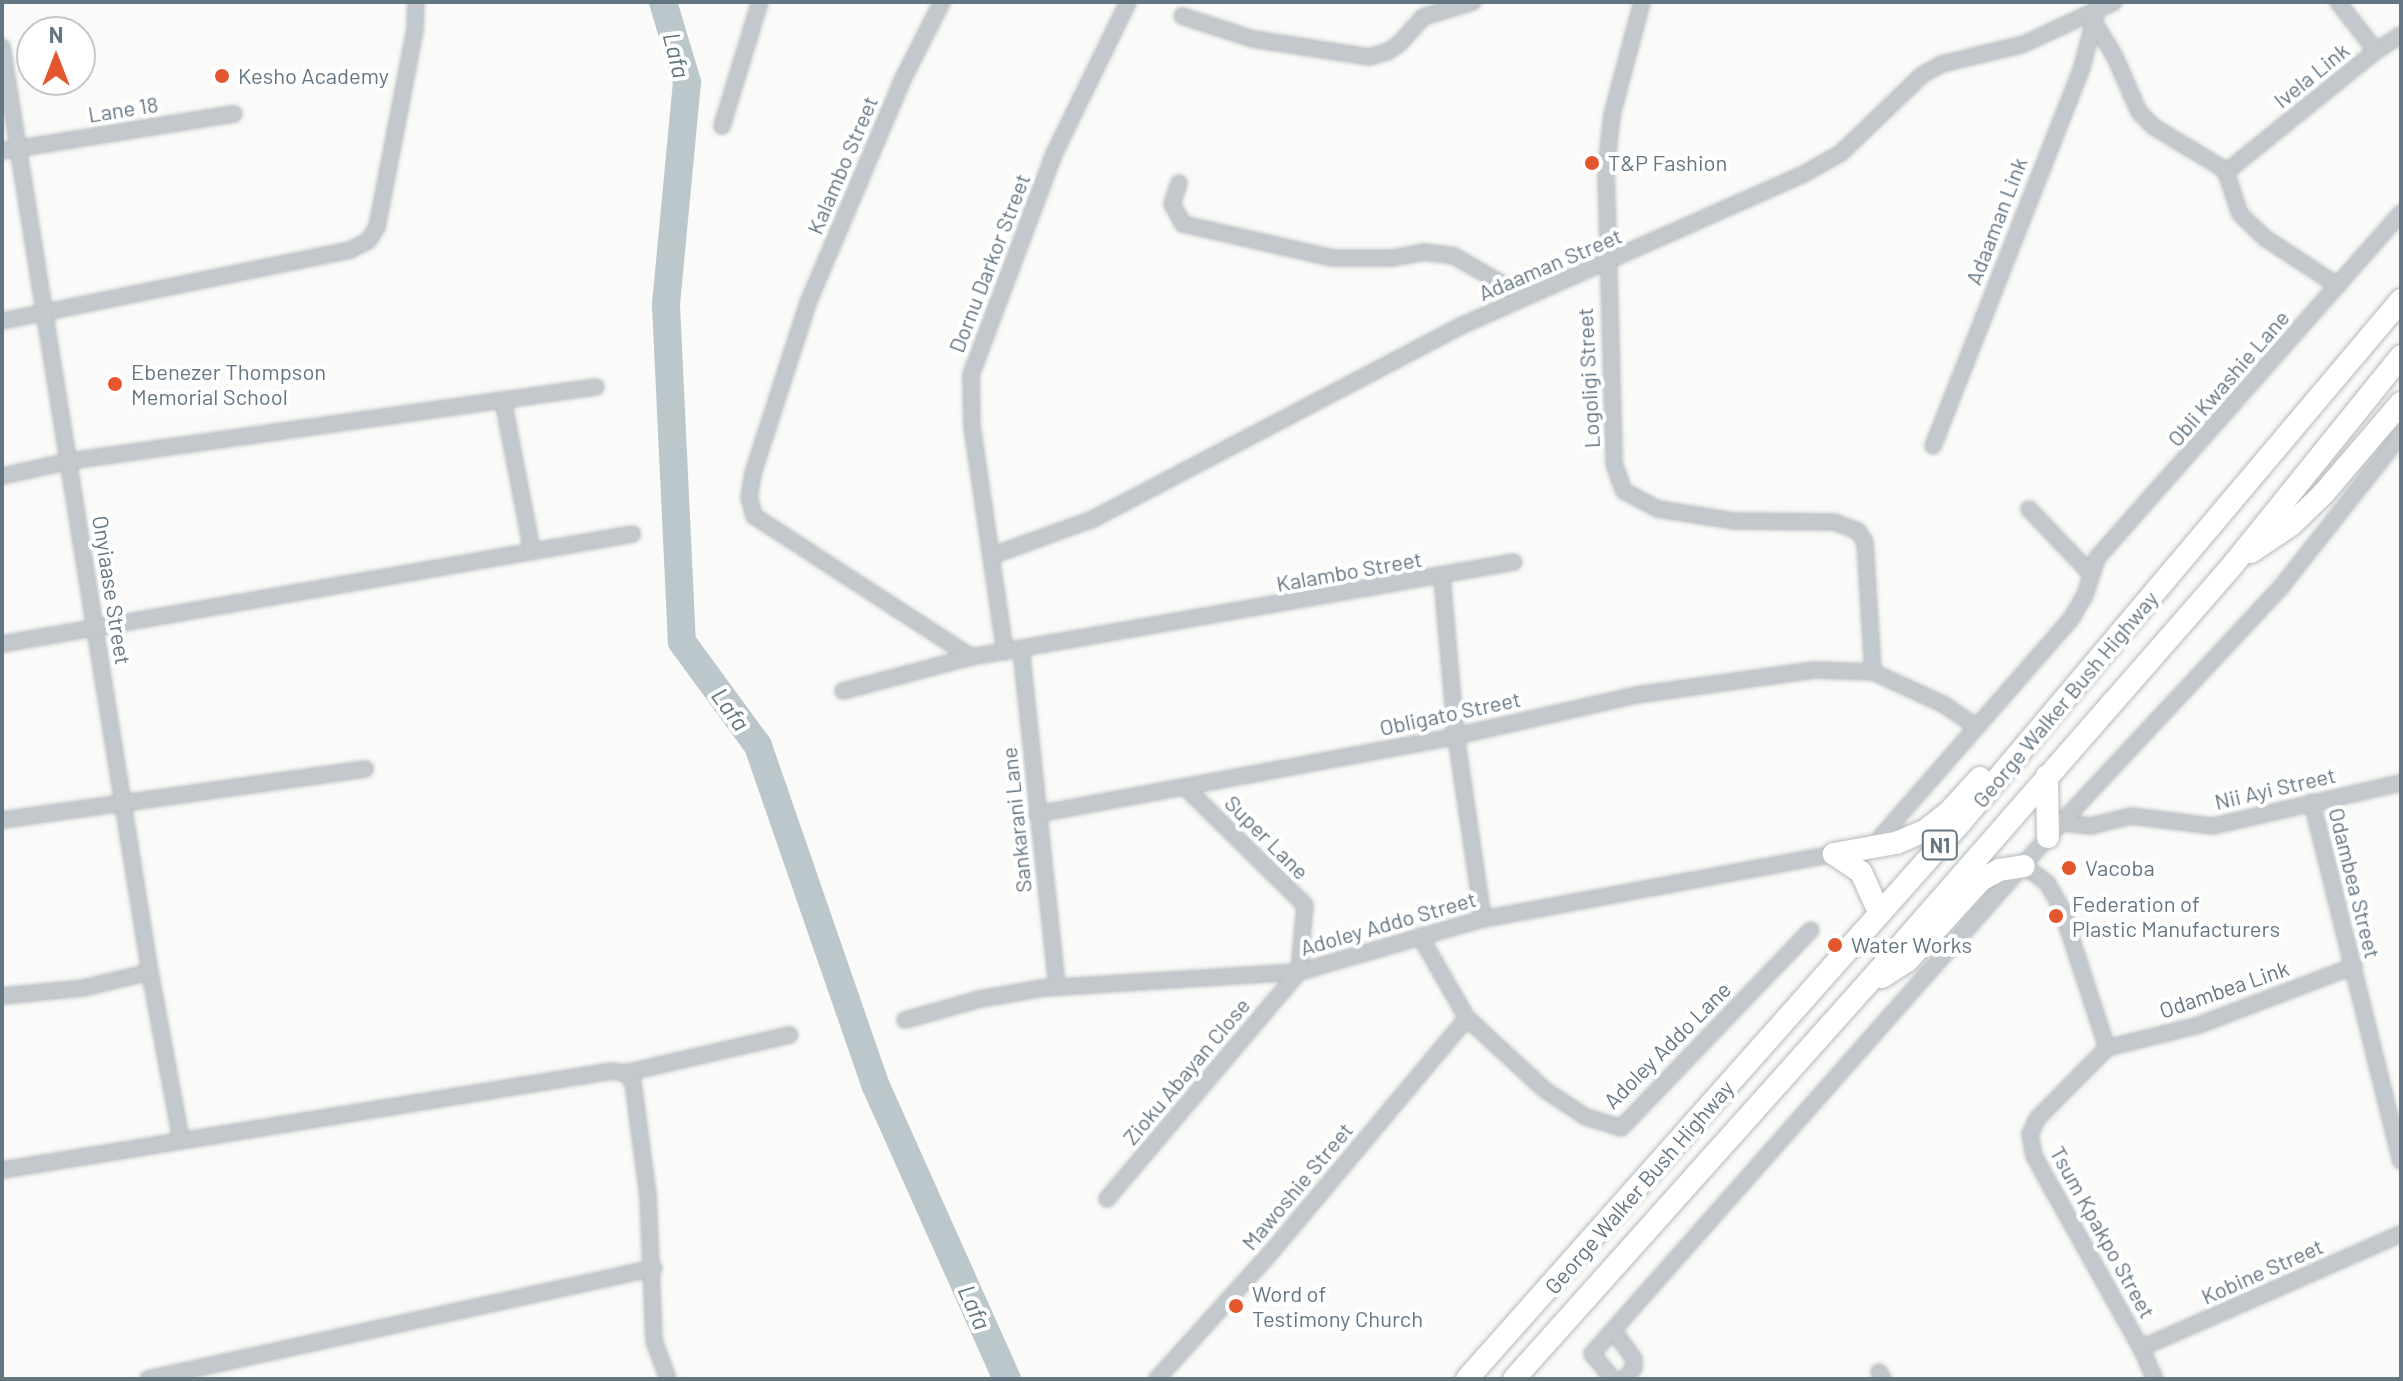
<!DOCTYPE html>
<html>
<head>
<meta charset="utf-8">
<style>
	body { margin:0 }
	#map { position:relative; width:2403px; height:1381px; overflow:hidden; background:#fafaf8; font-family:Barlow,sans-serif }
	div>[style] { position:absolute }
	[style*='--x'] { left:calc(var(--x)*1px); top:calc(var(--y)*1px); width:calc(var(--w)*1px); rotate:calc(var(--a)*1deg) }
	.river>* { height:28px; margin:-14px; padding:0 14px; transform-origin:14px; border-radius:14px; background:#bbc7cb }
	.roads { filter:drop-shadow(0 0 2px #b4b9bd) drop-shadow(0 0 2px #b4b9bd) }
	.minor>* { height:14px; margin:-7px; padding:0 7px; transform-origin:7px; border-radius:7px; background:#c3c8cc }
	.trunk>* { height:22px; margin:-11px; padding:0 11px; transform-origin:11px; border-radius:11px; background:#fff }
	.dots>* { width:22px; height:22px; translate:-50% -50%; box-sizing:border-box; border:4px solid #fff; border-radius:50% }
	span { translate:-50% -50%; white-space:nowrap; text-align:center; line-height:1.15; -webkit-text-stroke:8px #fff; paint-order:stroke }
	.shield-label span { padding:2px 6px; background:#fff; border:2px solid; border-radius:6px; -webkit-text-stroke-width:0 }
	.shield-label { font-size:20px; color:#657683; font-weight:700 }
	.street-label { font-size:22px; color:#657683 }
	.poi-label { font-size:22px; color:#657683 }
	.left { translate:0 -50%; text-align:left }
	.water-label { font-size:24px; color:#60757c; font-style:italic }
	.frame { position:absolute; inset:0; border:4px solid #657683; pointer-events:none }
	.north { position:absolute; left:16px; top:16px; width:80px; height:80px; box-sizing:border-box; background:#fff; border:2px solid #c1c8cd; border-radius:50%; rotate:0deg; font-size:22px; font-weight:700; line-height:32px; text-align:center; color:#657683 }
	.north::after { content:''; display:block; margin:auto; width:28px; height:36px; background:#e4572e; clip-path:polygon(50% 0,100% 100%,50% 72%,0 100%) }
</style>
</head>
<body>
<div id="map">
	<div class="river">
		<i style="--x:663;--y:2;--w:84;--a:73.3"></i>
		<i style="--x:687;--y:82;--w:224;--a:95.4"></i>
		<i style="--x:666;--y:305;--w:337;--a:87.3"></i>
		<i style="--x:682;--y:642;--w:129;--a:53.8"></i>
		<i style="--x:758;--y:746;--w:358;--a:70.9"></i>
		<i style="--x:875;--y:1084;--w:323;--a:65.9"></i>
	</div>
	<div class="roads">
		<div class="minor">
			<i style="--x:942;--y:2;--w:86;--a:116.9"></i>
			<i style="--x:903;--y:79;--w:243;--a:113"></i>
			<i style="--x:808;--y:303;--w:179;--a:107.9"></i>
			<i style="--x:753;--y:473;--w:24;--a:99"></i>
			<i style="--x:749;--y:497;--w:20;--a:75"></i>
			<i style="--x:754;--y:516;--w:259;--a:33"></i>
			<i style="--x:1642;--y:2;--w:117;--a:104.9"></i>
			<i style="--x:1612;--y:115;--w:54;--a:96.3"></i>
			<i style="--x:1606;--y:169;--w:295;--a:88.4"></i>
			<i style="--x:1614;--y:464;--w:29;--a:70"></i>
			<i style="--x:1624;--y:491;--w:38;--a:28"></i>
			<i style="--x:1658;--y:509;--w:78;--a:8.9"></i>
			<i style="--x:1735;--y:521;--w:99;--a:0.6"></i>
			<i style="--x:1834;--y:522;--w:26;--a:21"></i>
			<i style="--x:1858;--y:531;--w:13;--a:58"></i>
			<i style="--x:1865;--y:542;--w:130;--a:86.5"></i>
			<i style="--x:1873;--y:672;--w:77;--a:24.6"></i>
			<i style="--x:1943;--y:704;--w:41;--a:34.1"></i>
			<i style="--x:2338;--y:2;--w:62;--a:52.2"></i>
			<i style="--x:1182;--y:16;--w:75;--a:17.9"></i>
			<i style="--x:1253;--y:39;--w:117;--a:8.8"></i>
			<i style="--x:1369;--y:57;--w:19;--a:-16"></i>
			<i style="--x:1387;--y:52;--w:14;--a:-34"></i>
			<i style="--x:1399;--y:44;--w:36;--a:-48"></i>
			<i style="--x:1423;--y:17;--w:52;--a:-16.7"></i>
			<i style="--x:2094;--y:22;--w:41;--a:59"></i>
			<i style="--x:2115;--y:57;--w:60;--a:66.4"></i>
			<i style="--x:2139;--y:112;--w:21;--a:45"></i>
			<i style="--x:2154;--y:127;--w:76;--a:31"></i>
			<i style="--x:2219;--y:166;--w:9;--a:41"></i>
			<i style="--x:2226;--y:172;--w:44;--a:71.6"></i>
			<i style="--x:2240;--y:214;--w:35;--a:44"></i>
			<i style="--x:2265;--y:238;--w:87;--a:33.3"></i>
			<i style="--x:2;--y:47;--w:937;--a:80.91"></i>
			<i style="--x:150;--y:972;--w:170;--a:79.5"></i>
			<i style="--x:722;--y:126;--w:130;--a:-73"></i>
			<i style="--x:2;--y:151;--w:235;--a:-9.1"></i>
			<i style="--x:2226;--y:172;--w:193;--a:-38.9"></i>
			<i style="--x:2376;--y:51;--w:30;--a:-33"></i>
			<i style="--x:1179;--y:183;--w:22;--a:108"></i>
			<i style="--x:1172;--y:204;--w:23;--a:61"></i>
			<i style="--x:1183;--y:224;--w:154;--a:12.8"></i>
			<i style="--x:1333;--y:258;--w:60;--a:0"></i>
			<i style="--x:1393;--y:258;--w:31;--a:-11"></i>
			<i style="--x:1423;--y:252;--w:31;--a:7"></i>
			<i style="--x:1454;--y:256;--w:82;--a:30"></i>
			<i style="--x:2;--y:321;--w:355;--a:-11.5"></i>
			<i style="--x:350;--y:250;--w:20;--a:-27"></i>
			<i style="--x:368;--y:241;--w:17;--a:-57"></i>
			<i style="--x:377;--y:227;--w:202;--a:-79.1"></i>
			<i style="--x:415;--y:29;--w:27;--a:-88"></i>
			<i style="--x:503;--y:400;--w:154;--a:79.1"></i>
			<i style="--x:1933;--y:446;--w:407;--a:-68.5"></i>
			<i style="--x:2082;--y:67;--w:59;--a:-75.3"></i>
			<i style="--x:2;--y:476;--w:70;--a:-12.4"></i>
			<i style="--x:70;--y:461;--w:531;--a:-8.01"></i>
			<i style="--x:2029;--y:509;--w:88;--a:46.4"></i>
			<i style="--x:991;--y:556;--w:109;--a:-19.9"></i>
			<i style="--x:1093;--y:519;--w:418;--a:-27.7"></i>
			<i style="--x:1463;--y:325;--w:371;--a:-23.9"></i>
			<i style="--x:1802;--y:175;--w:45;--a:-29.4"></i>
			<i style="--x:1841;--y:153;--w:112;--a:-43.9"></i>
			<i style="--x:1922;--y:75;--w:23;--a:-29"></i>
			<i style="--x:1942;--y:64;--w:84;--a:-13.7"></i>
			<i style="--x:2024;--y:44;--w:99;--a:-25"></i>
			<i style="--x:1442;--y:577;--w:160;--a:85"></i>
			<i style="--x:1456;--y:736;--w:185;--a:81.6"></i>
			<i style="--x:2;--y:644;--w:640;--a:-9.9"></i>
			<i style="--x:1021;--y:649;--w:340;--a:83.9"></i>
			<i style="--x:1005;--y:652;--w:228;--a:-98.3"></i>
			<i style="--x:972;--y:426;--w:51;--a:-91.1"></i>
			<i style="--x:971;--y:375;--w:236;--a:-69.4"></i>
			<i style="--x:1054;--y:154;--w:169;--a:-64"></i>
			<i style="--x:843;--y:691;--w:132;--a:-14.9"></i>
			<i style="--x:971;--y:657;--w:551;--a:-9.92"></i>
			<i style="--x:2312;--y:802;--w:370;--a:76.1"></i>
			<i style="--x:1037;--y:814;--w:426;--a:-10.5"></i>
			<i style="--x:1456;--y:736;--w:185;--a:-12.8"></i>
			<i style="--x:1636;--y:695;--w:180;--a:-8"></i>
			<i style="--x:1814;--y:670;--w:59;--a:1.9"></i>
			<i style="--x:2;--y:820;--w:367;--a:-8"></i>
			<i style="--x:2063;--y:823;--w:28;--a:6"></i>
			<i style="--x:2091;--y:826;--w:41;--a:-14"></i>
			<i style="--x:2131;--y:816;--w:83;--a:7"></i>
			<i style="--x:2213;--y:826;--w:193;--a:-12.9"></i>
			<i style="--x:1872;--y:847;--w:303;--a:-48.9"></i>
			<i style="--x:2071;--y:619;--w:28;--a:-60"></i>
			<i style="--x:2085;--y:595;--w:39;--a:-72"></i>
			<i style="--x:2097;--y:558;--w:460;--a:-48.6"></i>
			<i style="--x:2024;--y:866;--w:29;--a:36"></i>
			<i style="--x:2047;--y:883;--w:28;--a:60"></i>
			<i style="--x:2061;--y:907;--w:148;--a:71.9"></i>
			<i style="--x:1420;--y:936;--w:95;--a:60.2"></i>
			<i style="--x:1467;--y:1018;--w:106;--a:42.7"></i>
			<i style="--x:1545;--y:1090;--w:49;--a:33.4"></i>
			<i style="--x:1586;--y:1117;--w:37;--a:17"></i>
			<i style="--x:1621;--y:1128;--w:274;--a:-46.2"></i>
			<i style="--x:2;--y:996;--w:81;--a:-5.6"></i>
			<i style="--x:83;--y:988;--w:69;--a:-13.4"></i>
			<i style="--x:905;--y:1020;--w:78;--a:-15.6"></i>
			<i style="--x:980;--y:999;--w:64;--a:-9.9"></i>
			<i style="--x:1043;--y:988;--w:256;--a:-3.6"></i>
			<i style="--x:1299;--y:972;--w:191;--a:-16.1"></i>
			<i style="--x:1483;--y:919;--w:357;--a:-10.5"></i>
			<i style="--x:2107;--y:1048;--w:100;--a:134.6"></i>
			<i style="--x:2037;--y:1119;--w:17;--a:114"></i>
			<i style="--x:2030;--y:1135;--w:21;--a:79"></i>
			<i style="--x:2034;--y:1156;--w:220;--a:60.9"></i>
			<i style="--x:2141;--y:1348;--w:34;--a:66"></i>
			<i style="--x:2107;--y:1048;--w:95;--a:-14"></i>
			<i style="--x:2199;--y:1025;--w:166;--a:-20.8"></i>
			<i style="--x:625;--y:1073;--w:12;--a:48"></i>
			<i style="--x:633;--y:1082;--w:115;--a:82.5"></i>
			<i style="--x:648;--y:1196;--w:145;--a:87.6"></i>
			<i style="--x:654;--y:1341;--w:40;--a:69.8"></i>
			<i style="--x:2;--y:1170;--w:618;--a:-9.22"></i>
			<i style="--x:612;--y:1071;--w:13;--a:9"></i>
			<i style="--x:625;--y:1073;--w:169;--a:-13"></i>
			<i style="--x:1107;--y:1199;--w:297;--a:-49.8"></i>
			<i style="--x:1299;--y:972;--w:67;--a:-84.9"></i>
			<i style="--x:1305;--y:905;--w:168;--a:-135.5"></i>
			<i style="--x:1613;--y:1330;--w:36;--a:54"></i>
			<i style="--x:1634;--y:1359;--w:9;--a:90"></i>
			<i style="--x:1634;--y:1368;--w:15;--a:132"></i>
			<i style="--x:2141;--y:1348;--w:284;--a:-23.7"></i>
			<i style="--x:1879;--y:1372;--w:8;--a:60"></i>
			<i style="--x:148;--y:1379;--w:518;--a:-12.37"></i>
			<i style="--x:1157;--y:1379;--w:173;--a:-48"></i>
			<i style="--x:1273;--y:1250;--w:302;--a:-50.1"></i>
			<i style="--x:1613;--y:1379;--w:33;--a:-130"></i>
			<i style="--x:1592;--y:1354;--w:689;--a:-48.59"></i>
			<i style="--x:2048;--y:837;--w:342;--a:-47"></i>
			<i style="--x:2281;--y:587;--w:194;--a:-51.7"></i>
		</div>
		<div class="trunk">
			<i style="--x:2251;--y:552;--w:48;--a:-34"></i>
			<i style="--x:2291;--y:525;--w:46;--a:-44.1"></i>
			<i style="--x:2324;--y:493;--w:118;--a:-49.5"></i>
			<i style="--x:2047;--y:776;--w:61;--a:89.1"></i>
			<i style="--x:1834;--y:854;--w:63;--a:-10.1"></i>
			<i style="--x:1896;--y:843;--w:33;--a:-23"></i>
			<i style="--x:1926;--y:830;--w:29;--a:-38"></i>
			<i style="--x:1949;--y:812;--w:46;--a:-47.6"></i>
			<i style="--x:1834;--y:854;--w:32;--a:34"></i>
			<i style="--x:1861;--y:872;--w:44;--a:65.8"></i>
			<i style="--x:1882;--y:977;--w:30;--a:-33"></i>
			<i style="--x:1907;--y:961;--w:110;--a:-47.6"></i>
			<i style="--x:1981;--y:880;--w:21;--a:-29"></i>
			<i style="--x:1999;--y:870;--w:25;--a:-9"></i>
			<i style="--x:1467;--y:1379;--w:745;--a:-48.43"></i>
			<i style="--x:1961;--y:822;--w:683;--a:-49.87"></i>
			<i style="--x:1514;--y:1379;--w:530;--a:-48.21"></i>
			<i style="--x:1867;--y:984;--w:554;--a:-48.88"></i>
			<i style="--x:2231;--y:567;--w:271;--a:-51.1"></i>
		</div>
	</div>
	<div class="dots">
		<i style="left:222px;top:76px;background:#e4572e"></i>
		<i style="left:1592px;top:163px;background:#e4572e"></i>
		<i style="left:115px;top:384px;background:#e4572e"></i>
		<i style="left:2069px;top:868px;background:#e4572e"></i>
		<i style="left:2056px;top:916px;background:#e4572e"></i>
		<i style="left:1835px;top:945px;background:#e4572e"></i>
		<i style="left:1236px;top:1306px;background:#e4572e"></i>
	</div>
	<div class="shield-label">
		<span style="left:1940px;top:845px">N1</span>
	</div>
	<div class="street-label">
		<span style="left:2311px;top:75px;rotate:-39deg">Ivela Link</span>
		<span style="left:123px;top:109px;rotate:-9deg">Lane 18</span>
		<span style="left:842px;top:165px;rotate:-67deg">Kalambo Street</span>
		<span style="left:1996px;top:221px;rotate:-69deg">Adaaman Link</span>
		<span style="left:989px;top:263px;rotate:-69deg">Dornu Darkor Street</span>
		<span style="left:1550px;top:264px;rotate:-23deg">Adaaman Street</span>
		<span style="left:1588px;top:378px;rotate:-93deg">Logoligi Street</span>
		<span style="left:2228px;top:378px;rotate:-49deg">Obli Kwashie Lane</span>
		<span style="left:1349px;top:571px;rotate:-10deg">Kalambo Street</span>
		<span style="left:112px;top:590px;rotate:81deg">Onyiaase Street</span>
		<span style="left:2065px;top:699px;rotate:-50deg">George Walker Bush Highway</span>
		<span style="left:1450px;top:713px;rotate:-12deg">Obligato Street</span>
		<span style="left:2275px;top:788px;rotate:-13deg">Nii Ayi Street</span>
		<span style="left:1016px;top:820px;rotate:-96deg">Sankarani Lane</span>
		<span style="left:1267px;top:837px;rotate:45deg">Super Lane</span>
		<span style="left:2355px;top:883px;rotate:76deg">Odambea Street</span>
		<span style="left:1388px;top:923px;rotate:-16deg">Adoley Addo Street</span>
		<span style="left:2224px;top:989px;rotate:-19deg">Odambea Link</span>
		<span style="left:1667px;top:1045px;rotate:-45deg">Adoley Addo Lane</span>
		<span style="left:1186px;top:1071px;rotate:-50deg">Zioku Abayan Close</span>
		<span style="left:1297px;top:1186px;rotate:-50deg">Mawoshie Street</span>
		<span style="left:1639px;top:1187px;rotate:-49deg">George Walker Bush Highway</span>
		<span style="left:2103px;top:1232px;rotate:61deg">Tsum Kpakpo Street</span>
		<span style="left:2262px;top:1271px;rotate:-24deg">Kobine Street</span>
	</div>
	<div class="poi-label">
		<span class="left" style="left:238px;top:76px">Kesho Academy</span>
		<span class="left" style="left:1608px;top:163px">T&amp;P Fashion</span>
		<span class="left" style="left:131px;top:384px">Ebenezer Thompson<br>Memorial School</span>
		<span class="left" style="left:2085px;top:868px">Vacoba</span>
		<span class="left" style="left:2072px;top:916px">Federation of<br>Plastic Manufacturers</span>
		<span class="left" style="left:1851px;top:945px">Water Works</span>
		<span class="left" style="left:1252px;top:1306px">Word of<br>Testimony Church</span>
	</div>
	<div class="water-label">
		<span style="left:677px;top:55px;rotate:76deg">Lafa</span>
		<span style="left:731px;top:709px;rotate:54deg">Lafa</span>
		<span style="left:975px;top:1307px;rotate:66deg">Lafa</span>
	</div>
	<div class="frame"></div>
	<div class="north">N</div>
</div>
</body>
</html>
